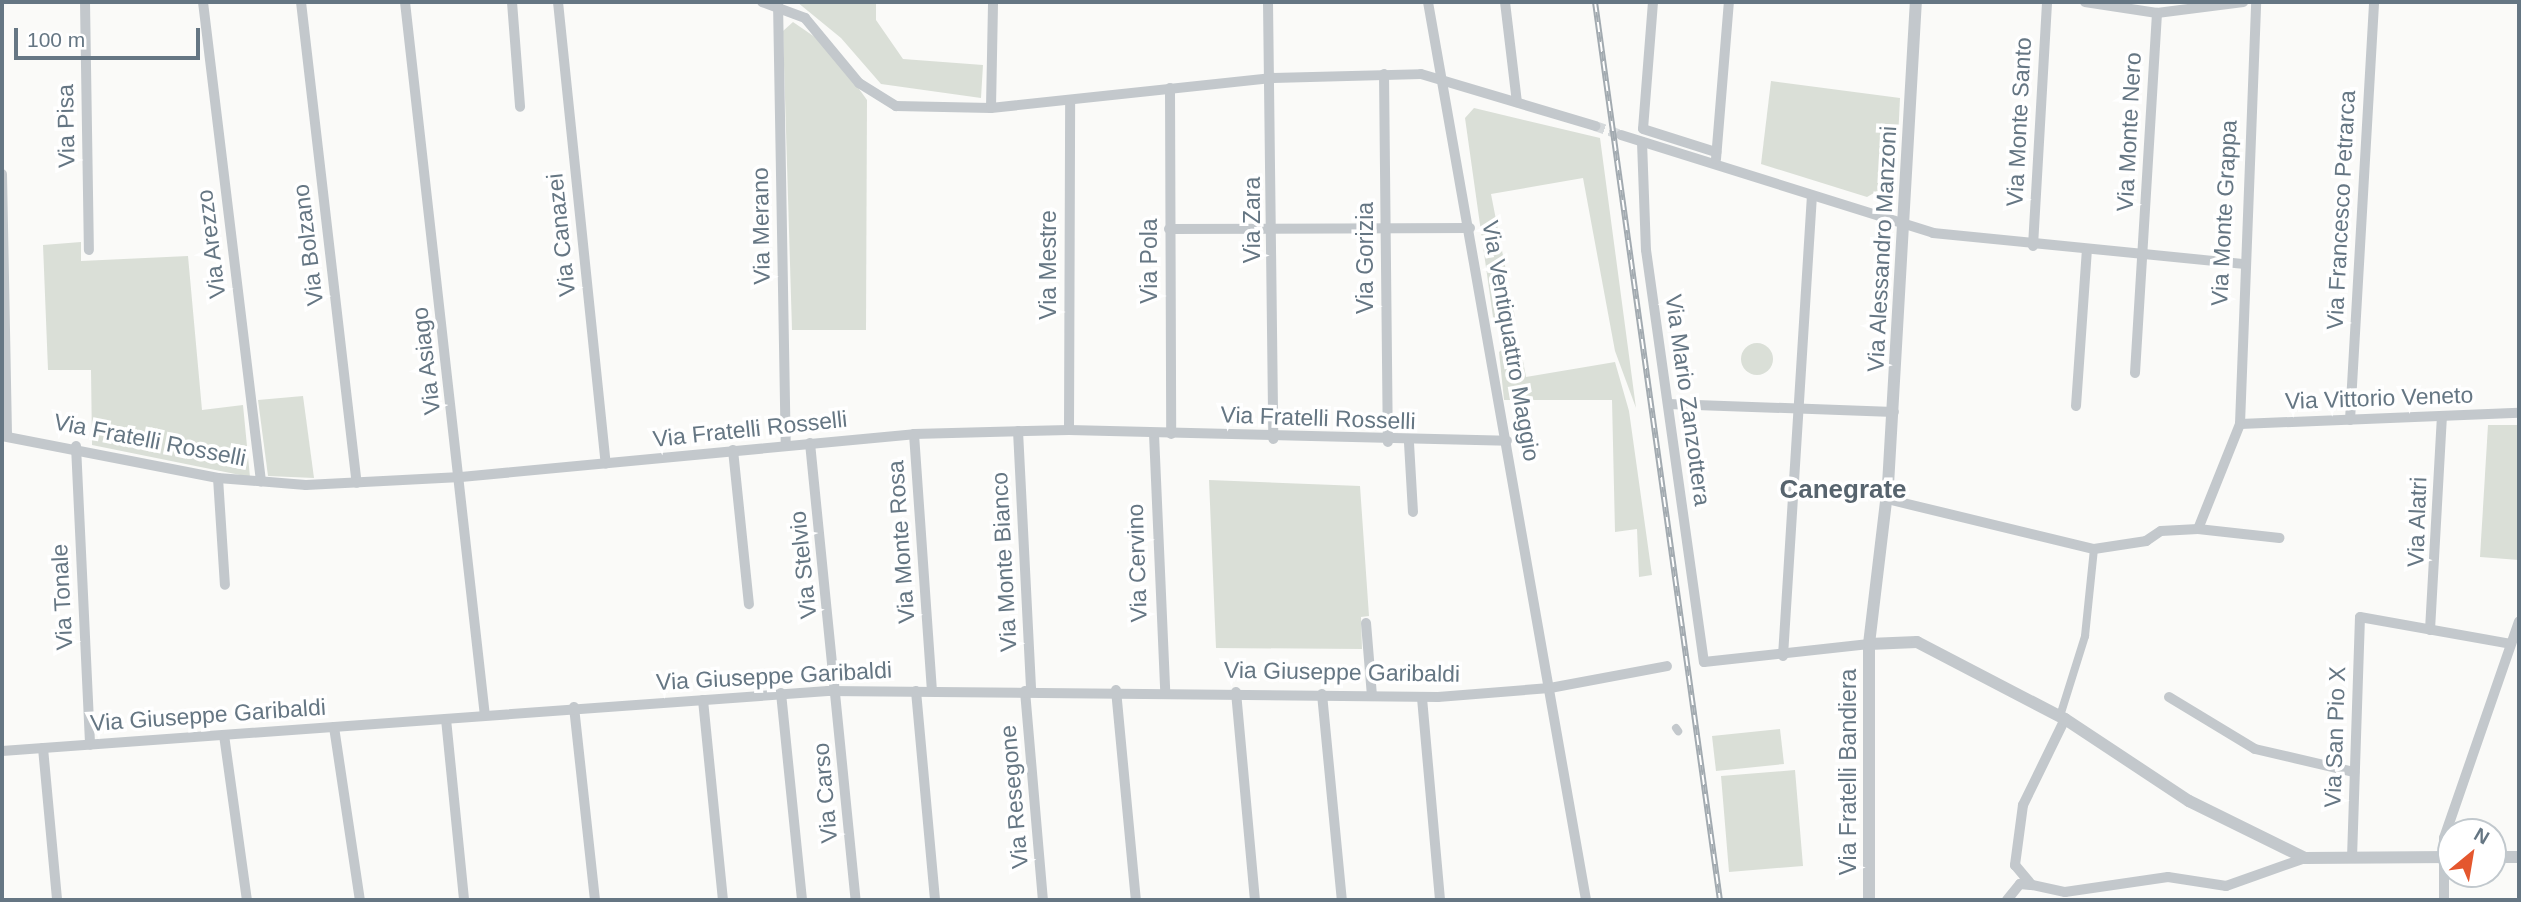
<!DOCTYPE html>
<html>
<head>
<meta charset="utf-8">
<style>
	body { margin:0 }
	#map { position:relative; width:2521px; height:902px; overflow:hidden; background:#fafaf8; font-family:Helvetica,sans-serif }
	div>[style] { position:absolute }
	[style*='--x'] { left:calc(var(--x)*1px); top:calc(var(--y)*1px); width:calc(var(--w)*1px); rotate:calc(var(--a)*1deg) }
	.green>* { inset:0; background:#dadfd7 }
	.round { border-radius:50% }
	.minor-tunnel>* { height:10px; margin-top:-5px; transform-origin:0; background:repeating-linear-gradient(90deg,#d5d9db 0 10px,transparent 0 15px) }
	.pedestrian>* { height:8px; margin:-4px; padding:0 4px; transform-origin:4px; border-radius:4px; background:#c3c8cc }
	.minor>* { height:10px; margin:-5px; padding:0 5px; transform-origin:5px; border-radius:5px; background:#c3c8cc }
	.tertiary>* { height:12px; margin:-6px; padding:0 6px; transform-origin:6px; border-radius:6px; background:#c3c8cc }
	.rail>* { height:6px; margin-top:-3px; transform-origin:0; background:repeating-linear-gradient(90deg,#fff 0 10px,#a2aab0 0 20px); box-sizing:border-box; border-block:2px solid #a2aab0 }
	span { translate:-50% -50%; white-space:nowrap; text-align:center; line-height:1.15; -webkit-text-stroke:7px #fff; paint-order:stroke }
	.street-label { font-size:23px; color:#657683 }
	.quarter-label { font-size:26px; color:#57646e; font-weight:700 }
	.frame { position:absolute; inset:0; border:4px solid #657683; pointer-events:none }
	.north { position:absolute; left:2437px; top:818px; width:70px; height:70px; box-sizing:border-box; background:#fff; border:2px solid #c1c8cd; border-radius:50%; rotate:30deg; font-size:19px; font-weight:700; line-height:28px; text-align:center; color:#657683 }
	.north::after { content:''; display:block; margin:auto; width:24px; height:32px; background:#e4572e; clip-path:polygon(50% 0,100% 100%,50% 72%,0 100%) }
	.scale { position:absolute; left:14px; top:28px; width:186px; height:32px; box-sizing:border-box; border:4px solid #657683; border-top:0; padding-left:9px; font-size:21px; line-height:24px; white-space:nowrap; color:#657683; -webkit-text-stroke:5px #fff; paint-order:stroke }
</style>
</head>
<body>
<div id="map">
	<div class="green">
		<i style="clip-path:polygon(797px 2px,876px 2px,876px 20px,903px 59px,983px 65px,981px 98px,881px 84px,841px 38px)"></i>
		<i style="clip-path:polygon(793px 22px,828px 46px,867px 100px,866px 330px,792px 330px,783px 31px)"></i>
		<i style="clip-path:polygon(1771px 81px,1900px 98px,1896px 180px,1867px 197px,1761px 164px)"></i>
		<i style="clip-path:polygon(1474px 108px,1600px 138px,1636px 408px,1615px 351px,1583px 178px,1491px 194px,1515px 317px,1502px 325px,1493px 317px,1465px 118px)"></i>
		<i style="clip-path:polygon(81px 242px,81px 261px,188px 256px,202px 410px,243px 405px,250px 477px,92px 445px,91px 370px,48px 370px,43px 245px)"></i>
		<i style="clip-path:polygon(1513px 341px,1520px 345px,1526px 377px,1615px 362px,1629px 411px,1652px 575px,1639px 577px,1637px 529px,1615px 532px,1612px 400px,1504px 400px,1499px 352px)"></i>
		<i class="round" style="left:1741px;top:343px;width:32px;height:32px"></i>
		<i style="clip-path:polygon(303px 396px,314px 478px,268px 476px,258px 400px)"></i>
		<i style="clip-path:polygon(2488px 425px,2519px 425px,2519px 560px,2480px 557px)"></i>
		<i style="clip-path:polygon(1209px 480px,1360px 486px,1369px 616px,1361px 617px,1362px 649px,1216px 648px)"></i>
		<i style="clip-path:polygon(1780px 729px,1784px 764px,1716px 771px,1712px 736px)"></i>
		<i style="clip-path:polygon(1795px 770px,1803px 866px,1729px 872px,1721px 776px)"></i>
	</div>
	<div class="minor-tunnel">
		<i style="--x:1595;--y:126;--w:28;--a:19"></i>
	</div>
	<div class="pedestrian">
		<i style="--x:2060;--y:716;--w:84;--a:-72.6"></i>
		<i style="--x:2085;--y:636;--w:87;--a:-84.1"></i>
		<i style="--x:1676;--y:728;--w:4;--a:56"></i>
	</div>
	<div class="minor">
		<i style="--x:85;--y:2;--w:248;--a:89.1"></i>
		<i style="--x:203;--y:2;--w:483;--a:83.1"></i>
		<i style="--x:301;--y:2;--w:484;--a:83.4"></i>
		<i style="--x:405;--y:2;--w:718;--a:83.61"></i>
		<i style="--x:512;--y:2;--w:105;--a:85.6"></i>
		<i style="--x:558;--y:2;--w:464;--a:84.1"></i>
		<i style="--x:762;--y:2;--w:46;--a:20.4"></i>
		<i style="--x:805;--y:18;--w:85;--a:50.3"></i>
		<i style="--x:859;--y:83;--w:44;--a:31.9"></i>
		<i style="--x:896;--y:106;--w:95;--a:1.2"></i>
		<i style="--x:991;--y:108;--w:284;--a:-6.1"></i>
		<i style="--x:1273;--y:78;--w:148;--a:-1.5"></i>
		<i style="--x:1421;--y:74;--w:182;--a:16.6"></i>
		<i style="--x:778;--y:2;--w:444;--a:89"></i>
		<i style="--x:1268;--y:2;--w:437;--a:89.3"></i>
		<i style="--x:1428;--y:2;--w:912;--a:80.02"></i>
		<i style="--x:1505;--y:2;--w:101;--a:83.2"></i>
		<i style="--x:1653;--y:2;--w:127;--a:94.5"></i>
		<i style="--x:1643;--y:129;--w:77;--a:17.5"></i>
		<i style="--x:2085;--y:2;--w:73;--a:8.7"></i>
		<i style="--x:2157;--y:13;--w:87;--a:-7.3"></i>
		<i style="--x:1384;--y:74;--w:368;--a:89.4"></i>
		<i style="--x:1170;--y:88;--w:346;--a:89.8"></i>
		<i style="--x:991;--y:108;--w:106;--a:-88.9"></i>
		<i style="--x:1621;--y:135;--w:327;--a:17.4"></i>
		<i style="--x:1933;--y:233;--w:311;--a:5.7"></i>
		<i style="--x:1642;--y:142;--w:108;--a:87.9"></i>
		<i style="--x:1646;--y:250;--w:416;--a:82"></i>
		<i style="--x:1704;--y:662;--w:166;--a:-6.2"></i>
		<i style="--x:1716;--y:159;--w:158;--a:-85.3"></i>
		<i style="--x:2;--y:174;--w:262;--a:88.9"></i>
		<i style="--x:1169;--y:229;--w:301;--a:-0.2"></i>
		<i style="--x:2033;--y:246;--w:244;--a:-86.7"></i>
		<i style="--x:2135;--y:373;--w:361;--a:-86.5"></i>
		<i style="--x:1668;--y:404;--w:226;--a:2"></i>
		<i style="--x:2076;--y:406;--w:156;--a:-86"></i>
		<i style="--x:2350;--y:420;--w:419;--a:-86.7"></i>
		<i style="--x:2240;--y:424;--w:422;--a:-87.8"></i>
		<i style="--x:2240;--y:424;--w:279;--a:-2.3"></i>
		<i style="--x:1069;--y:430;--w:330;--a:-89.8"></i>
		<i style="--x:1018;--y:431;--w:259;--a:87.1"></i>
		<i style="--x:914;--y:434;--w:257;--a:86"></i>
		<i style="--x:1154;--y:434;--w:257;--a:87.5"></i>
		<i style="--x:2;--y:436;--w:220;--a:11"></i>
		<i style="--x:218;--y:478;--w:88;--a:4.5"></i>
		<i style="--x:306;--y:485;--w:155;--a:-3"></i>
		<i style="--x:461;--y:477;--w:455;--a:-5.4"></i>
		<i style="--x:914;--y:434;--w:155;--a:-1.5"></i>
		<i style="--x:1069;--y:430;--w:438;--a:1.4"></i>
		<i style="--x:810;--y:443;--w:459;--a:84.3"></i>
		<i style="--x:1409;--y:443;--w:69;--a:86.7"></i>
		<i style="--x:76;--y:446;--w:299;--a:87.3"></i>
		<i style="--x:733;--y:450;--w:155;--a:84.1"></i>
		<i style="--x:218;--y:478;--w:107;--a:86.3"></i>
		<i style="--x:1887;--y:499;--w:213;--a:13.6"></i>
		<i style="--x:2094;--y:549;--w:53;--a:-8.7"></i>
		<i style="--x:2146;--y:541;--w:18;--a:-34"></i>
		<i style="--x:2161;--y:531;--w:37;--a:-3"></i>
		<i style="--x:2198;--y:529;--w:113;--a:-68.2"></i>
		<i style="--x:2198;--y:529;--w:82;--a:6.3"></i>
		<i style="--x:1366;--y:623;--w:73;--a:85.3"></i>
		<i style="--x:2430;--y:630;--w:214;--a:-86.8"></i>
		<i style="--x:1783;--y:656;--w:461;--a:-86.4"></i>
		<i style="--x:1116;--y:690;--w:211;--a:84.6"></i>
		<i style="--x:916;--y:691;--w:210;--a:84.8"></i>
		<i style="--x:1025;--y:691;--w:210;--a:85.1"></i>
		<i style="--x:1236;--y:692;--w:209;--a:84.8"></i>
		<i style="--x:781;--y:693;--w:208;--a:84.2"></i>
		<i style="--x:1322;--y:694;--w:207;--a:84.5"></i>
		<i style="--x:2169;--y:697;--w:100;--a:31.2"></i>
		<i style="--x:2255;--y:749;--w:102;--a:13.1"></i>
		<i style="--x:1422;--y:698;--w:203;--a:84.9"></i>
		<i style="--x:703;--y:700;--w:201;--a:84.3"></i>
		<i style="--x:574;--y:707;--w:194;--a:83.8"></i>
		<i style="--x:446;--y:719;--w:182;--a:84.3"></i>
		<i style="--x:2065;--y:719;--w:96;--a:116"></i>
		<i style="--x:2023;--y:805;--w:61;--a:97.6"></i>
		<i style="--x:2015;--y:865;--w:26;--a:50"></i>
		<i style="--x:2032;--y:885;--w:34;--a:12"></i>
		<i style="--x:2065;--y:892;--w:104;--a:-8.3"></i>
		<i style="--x:2168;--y:877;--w:59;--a:8.8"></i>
		<i style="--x:2226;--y:886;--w:84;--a:-19.5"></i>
		<i style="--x:334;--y:727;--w:175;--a:81.5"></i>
		<i style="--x:224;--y:735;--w:167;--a:82.1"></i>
		<i style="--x:43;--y:748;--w:153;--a:84.7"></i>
		<i style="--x:2;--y:751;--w:828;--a:-4.15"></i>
		<i style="--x:828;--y:691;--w:610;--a:0.56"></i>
		<i style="--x:1438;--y:697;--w:112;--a:-4.6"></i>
		<i style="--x:1550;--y:688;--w:119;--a:-10.6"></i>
		<i style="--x:2352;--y:858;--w:241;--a:-88.1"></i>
		<i style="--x:2360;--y:617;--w:153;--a:10.1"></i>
		<i style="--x:2007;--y:900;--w:21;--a:-51"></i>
		<i style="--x:2020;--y:884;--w:10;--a:6"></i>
		<i style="--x:2444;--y:900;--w:62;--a:-90"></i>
		<i style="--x:2444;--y:838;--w:229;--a:-70.9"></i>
	</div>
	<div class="tertiary">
		<i style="--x:1869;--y:644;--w:48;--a:-2.4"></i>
		<i style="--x:1917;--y:642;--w:167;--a:27.5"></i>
		<i style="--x:2065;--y:719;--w:149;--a:33.5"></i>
		<i style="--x:2189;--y:801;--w:129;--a:26.2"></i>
		<i style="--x:2305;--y:858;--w:146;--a:-0.4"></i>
		<i style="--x:2493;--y:857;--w:26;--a:0"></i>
		<i style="--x:1869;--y:900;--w:256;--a:-90"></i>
		<i style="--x:1869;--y:644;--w:160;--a:-83.2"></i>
		<i style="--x:1888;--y:485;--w:484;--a:-86.7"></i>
	</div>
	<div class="rail">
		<i style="--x:1595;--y:2;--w:907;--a:82.08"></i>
	</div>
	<div class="street-label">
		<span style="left:2019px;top:122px;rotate:-87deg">Via Monte Santo</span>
		<span style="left:66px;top:126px;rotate:-91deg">Via Pisa</span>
		<span style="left:2129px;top:132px;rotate:-87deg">Via Monte Nero</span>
		<span style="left:2341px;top:210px;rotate:-87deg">Via Francesco Petrarca</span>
		<span style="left:2224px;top:213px;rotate:-87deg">Via Monte Grappa</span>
		<span style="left:1252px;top:220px;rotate:-90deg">Via Zara</span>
		<span style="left:761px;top:226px;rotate:-91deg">Via Merano</span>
		<span style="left:561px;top:235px;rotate:-96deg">Via Canazei</span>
		<span style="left:211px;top:244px;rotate:-97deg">Via Arezzo</span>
		<span style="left:308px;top:245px;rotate:-97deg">Via Bolzano</span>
		<span style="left:1882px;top:249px;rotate:-87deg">Via Alessandro Manzoni</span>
		<span style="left:1365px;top:258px;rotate:-90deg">Via Gorizia</span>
		<span style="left:1149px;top:261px;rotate:-90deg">Via Pola</span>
		<span style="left:1048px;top:265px;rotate:-90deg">Via Mestre</span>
		<span style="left:1511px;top:341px;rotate:80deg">Via Ventiquattro Maggio</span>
		<span style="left:426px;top:361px;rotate:-97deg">Via Asiago</span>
		<span style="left:2379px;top:398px;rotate:-2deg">Via Vittorio Veneto</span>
		<span style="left:1688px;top:400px;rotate:82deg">Via Mario Zanzottera</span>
		<span style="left:1318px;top:418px;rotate:2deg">Via Fratelli Rosselli</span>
		<span style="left:750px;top:429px;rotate:-6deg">Via Fratelli Rosselli</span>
		<span style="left:150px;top:440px;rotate:11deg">Via Fratelli Rosselli</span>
		<span style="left:2417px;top:522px;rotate:-88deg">Via Alatri</span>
		<span style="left:901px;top:542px;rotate:-94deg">Via Monte Rosa</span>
		<span style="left:1004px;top:562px;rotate:-93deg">Via Monte Bianco</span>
		<span style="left:1137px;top:563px;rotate:-92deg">Via Cervino</span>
		<span style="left:803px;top:565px;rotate:-96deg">Via Stelvio</span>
		<span style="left:62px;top:597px;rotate:-93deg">Via Tonale</span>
		<span style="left:1342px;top:672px;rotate:1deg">Via Giuseppe Garibaldi</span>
		<span style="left:774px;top:676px;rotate:-3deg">Via Giuseppe Garibaldi</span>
		<span style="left:208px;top:715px;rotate:-4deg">Via Giuseppe Garibaldi</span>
		<span style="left:2335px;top:737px;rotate:-88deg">Via San Pio X</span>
		<span style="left:1848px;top:772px;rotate:-90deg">Via Fratelli Bandiera</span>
		<span style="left:825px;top:793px;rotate:-95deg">Via Carso</span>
		<span style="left:1014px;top:797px;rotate:-95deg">Via Resegone</span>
	</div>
	<div class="quarter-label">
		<span style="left:1843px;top:490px">Canegrate</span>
	</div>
	<div class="frame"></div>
	<div class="north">N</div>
	<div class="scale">100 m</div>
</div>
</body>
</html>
